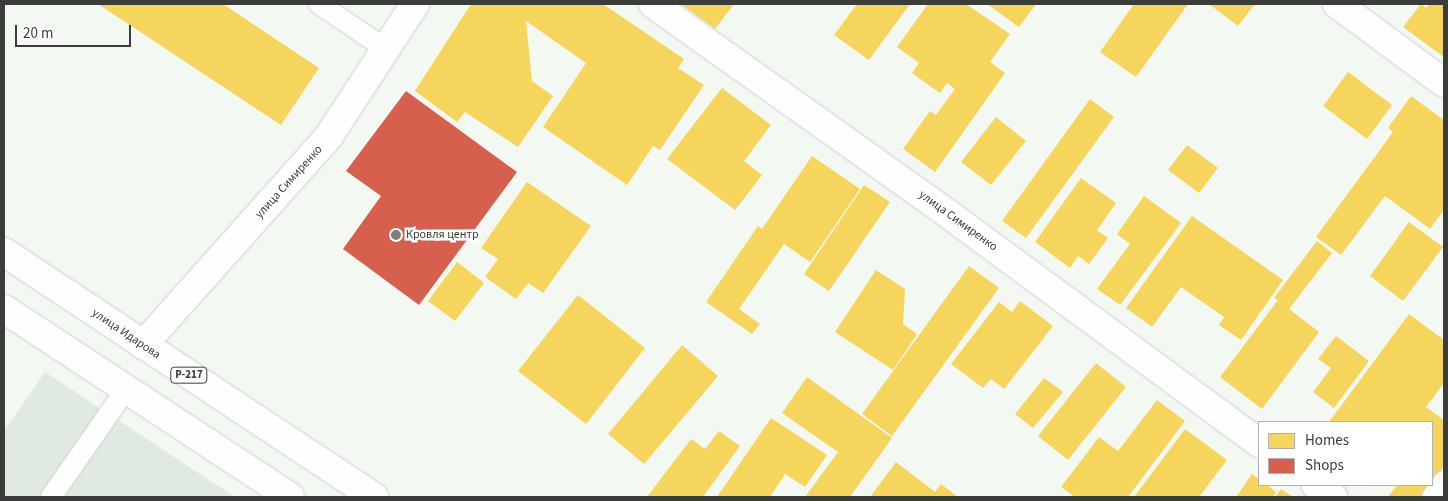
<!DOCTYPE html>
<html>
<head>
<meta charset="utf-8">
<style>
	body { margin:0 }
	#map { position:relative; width:1448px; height:501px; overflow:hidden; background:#f3f8f3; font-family:"Source Sans 3",sans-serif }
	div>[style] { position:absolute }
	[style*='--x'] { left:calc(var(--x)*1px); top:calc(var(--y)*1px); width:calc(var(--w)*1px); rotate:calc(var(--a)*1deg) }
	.built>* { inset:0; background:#e1eae1 }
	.homes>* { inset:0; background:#f6d55c }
	.shops>* { inset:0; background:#d6604d }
	.roads { filter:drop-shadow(0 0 1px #cfd2ce) drop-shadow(0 0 1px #cfd2ce) }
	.service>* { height:20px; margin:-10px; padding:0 10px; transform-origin:10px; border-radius:10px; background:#fdfefd }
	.minor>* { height:28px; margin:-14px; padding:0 14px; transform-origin:14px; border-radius:14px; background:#fdfefd }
	.primary>* { height:28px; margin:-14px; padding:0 14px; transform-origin:14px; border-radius:14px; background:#fdfefd }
	.dots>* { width:14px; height:14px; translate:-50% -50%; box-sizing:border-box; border:2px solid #fff; border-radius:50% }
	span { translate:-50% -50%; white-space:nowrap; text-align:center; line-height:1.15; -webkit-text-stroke:5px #fff; paint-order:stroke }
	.shield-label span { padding:1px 4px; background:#fff; border:1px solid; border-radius:4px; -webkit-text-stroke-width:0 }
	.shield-label { font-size:11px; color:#3a3d3a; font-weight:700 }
	.street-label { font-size:12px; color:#3a3d3a }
	.poi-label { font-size:12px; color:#3a3d3a }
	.left { translate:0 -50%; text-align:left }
	.frame { position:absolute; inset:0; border:5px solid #3a3d3a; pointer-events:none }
	.legend { position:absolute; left:1258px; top:421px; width:175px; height:65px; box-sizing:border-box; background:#fff; border:1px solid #b0b1b0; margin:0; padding:6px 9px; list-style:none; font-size:15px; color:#3a3d3a }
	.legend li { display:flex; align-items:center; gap:10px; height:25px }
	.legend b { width:25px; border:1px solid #b0b1b0 }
	.scale { position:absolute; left:15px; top:25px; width:116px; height:22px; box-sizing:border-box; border:2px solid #3a3d3a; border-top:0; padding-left:6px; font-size:15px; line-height:18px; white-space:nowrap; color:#3a3d3a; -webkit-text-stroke:4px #fff; paint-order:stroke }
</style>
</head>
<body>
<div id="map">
	<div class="built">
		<i style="clip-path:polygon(45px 372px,235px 497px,4px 497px,4px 431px)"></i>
	</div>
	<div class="homes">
		<i style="clip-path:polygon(98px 4px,223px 4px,319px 68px,281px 125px)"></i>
		<i style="clip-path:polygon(471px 4px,603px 4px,684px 59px,678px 68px,704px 85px,660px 150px,653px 146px,627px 185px,543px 127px,586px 63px,526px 21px,532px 81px,553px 96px,518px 147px,465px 112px,457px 122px,415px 91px)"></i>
		<i style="clip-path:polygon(681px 4px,734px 4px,715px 29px)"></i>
		<i style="clip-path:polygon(857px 4px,910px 4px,869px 60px,834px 35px)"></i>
		<i style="clip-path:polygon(928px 4px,966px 4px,1010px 34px,990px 62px,1005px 73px,935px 172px,903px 149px,930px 111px,936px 115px,955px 89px,947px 83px,940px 93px,912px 73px,919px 63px,897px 47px)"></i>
		<i style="clip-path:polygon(987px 4px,1036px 4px,1019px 27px)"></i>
		<i style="clip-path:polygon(1134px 4px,1188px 4px,1136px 77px,1100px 52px)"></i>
		<i style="clip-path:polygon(1209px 4px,1255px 4px,1238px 26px)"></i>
		<i style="clip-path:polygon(1421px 4px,1426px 8px,1429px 4px,1444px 5px,1444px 57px,1403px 27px)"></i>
		<i style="clip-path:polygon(1348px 72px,1392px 105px,1367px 139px,1323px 106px)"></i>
		<i style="clip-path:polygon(722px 88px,771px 125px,744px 161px,762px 175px,735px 210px,667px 159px)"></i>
		<i style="clip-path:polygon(1411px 96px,1444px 120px,1444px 210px,1430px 229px,1385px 196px,1341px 255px,1316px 237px,1393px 132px,1388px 128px)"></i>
		<i style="clip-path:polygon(1090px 99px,1114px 117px,1026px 238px,1002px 221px)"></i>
		<i style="clip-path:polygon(996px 117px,1026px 141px,991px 185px,961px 162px)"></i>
		<i style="clip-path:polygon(1187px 145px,1218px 168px,1199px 193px,1168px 170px)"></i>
		<i style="clip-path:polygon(812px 156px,860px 189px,810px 262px,784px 244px,739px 309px,760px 324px,752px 334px,706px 302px,758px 226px,762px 229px)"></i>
		<i style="clip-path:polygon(1081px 178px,1116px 203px,1097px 230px,1108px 238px,1089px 264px,1078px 256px,1070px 268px,1035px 242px)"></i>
		<i style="clip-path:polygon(527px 182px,591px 226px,543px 293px,528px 283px,516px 299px,485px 277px,498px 259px,481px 248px)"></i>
		<i style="clip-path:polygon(864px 185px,890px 202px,829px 291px,804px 274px)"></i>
		<i style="clip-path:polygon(1144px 196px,1181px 223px,1120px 305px,1097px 289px,1130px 244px,1117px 234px)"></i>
		<i style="clip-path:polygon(1192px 216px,1283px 280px,1241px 340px,1219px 325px,1224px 317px,1181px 287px,1152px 327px,1126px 308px)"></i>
		<i style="clip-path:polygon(1409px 222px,1443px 247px,1403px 301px,1370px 276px)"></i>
		<i style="clip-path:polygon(1317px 241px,1332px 253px,1289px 309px,1319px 332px,1262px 409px,1220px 377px,1278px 300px,1274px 298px)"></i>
		<i style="clip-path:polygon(457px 262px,484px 283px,455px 321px,428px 301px)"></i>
		<i style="clip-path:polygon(969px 266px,999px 288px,892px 436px,862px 414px)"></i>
		<i style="clip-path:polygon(876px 270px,905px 289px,903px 324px,917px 334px,893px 370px,835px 332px)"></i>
		<i style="clip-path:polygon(578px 295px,645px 348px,586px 424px,518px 371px)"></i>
		<i style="clip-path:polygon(1020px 301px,1053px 326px,1004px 389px,991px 379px,983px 388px,951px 364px,999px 302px,1012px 312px)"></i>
		<i style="clip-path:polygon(1409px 314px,1444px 340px,1444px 383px,1426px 407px,1444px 420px,1444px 466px,1432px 484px,1432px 422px,1329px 422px)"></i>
		<i style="clip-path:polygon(1336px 336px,1369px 361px,1334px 408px,1313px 392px,1331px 368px,1318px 359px)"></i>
		<i style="clip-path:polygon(682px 345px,718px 376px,644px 464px,608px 434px)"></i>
		<i style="clip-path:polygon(1096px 363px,1126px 387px,1068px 460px,1038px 436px)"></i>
		<i style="clip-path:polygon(807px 377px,892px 438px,850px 497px,805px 497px,838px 452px,782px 413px)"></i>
		<i style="clip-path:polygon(1044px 378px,1063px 392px,1033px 428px,1015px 414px)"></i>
		<i style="clip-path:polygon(1157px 400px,1185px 421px,1128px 497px,1075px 497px,1061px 487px,1099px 437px,1118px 451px)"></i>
		<i style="clip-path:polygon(771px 418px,827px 455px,805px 487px,785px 474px,770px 497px,717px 497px)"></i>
		<i style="clip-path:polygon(1185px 429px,1227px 460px,1199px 497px,1134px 497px)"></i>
		<i style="clip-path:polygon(719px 431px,740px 446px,703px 497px,647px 497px,691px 439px,705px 449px)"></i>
		<i style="clip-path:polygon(896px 462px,935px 492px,941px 484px,958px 497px,870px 497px)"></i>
		<i style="clip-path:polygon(1252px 474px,1259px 479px,1259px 485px,1267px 485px,1276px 492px,1273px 497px,1236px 497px)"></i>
		<i style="clip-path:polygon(1397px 485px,1431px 485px,1422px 497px,1388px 497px)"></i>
		<i style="clip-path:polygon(1281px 489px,1293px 497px,1275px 497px)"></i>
	</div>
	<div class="shops">
		<i style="clip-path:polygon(406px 91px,517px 172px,419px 305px,343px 249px,381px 196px,346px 171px)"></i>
	</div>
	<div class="roads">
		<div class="service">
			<i style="--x:319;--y:4;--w:81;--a:33.9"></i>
			<i style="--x:51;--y:497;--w:131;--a:-55.2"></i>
			<i style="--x:1432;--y:497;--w:20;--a:-53"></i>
		</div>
		<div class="minor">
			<i style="--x:653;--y:4;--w:366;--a:35.4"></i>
			<i style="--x:951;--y:216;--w:383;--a:36.4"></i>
			<i style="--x:1337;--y:4;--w:133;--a:36.4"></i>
			<i style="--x:143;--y:345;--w:280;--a:-48.3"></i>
			<i style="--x:329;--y:136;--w:158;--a:-56.9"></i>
			<i style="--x:1316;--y:485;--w:21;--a:35"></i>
		</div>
		<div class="primary">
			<i style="--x:4;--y:252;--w:444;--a:33.5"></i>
			<i style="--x:4;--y:309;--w:342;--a:33.3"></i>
		</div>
	</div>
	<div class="dots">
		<i style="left:396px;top:235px;background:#7b7e7b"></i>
	</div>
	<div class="shield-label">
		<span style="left:189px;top:375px">Р-217</span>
	</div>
	<div class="street-label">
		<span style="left:289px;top:182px;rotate:-48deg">улица Симиренко</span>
		<span style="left:958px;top:221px;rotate:36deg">улица Симиренко</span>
		<span style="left:126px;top:334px;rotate:34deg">улица Идарова</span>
	</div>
	<div class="poi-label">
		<span class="left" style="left:406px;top:235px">Кровля центр</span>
	</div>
	<div class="frame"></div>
	<ul class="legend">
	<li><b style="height:14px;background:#f6d55c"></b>Homes</li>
	<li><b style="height:14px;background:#d6604d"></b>Shops</li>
	</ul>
	<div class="scale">20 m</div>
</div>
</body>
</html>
